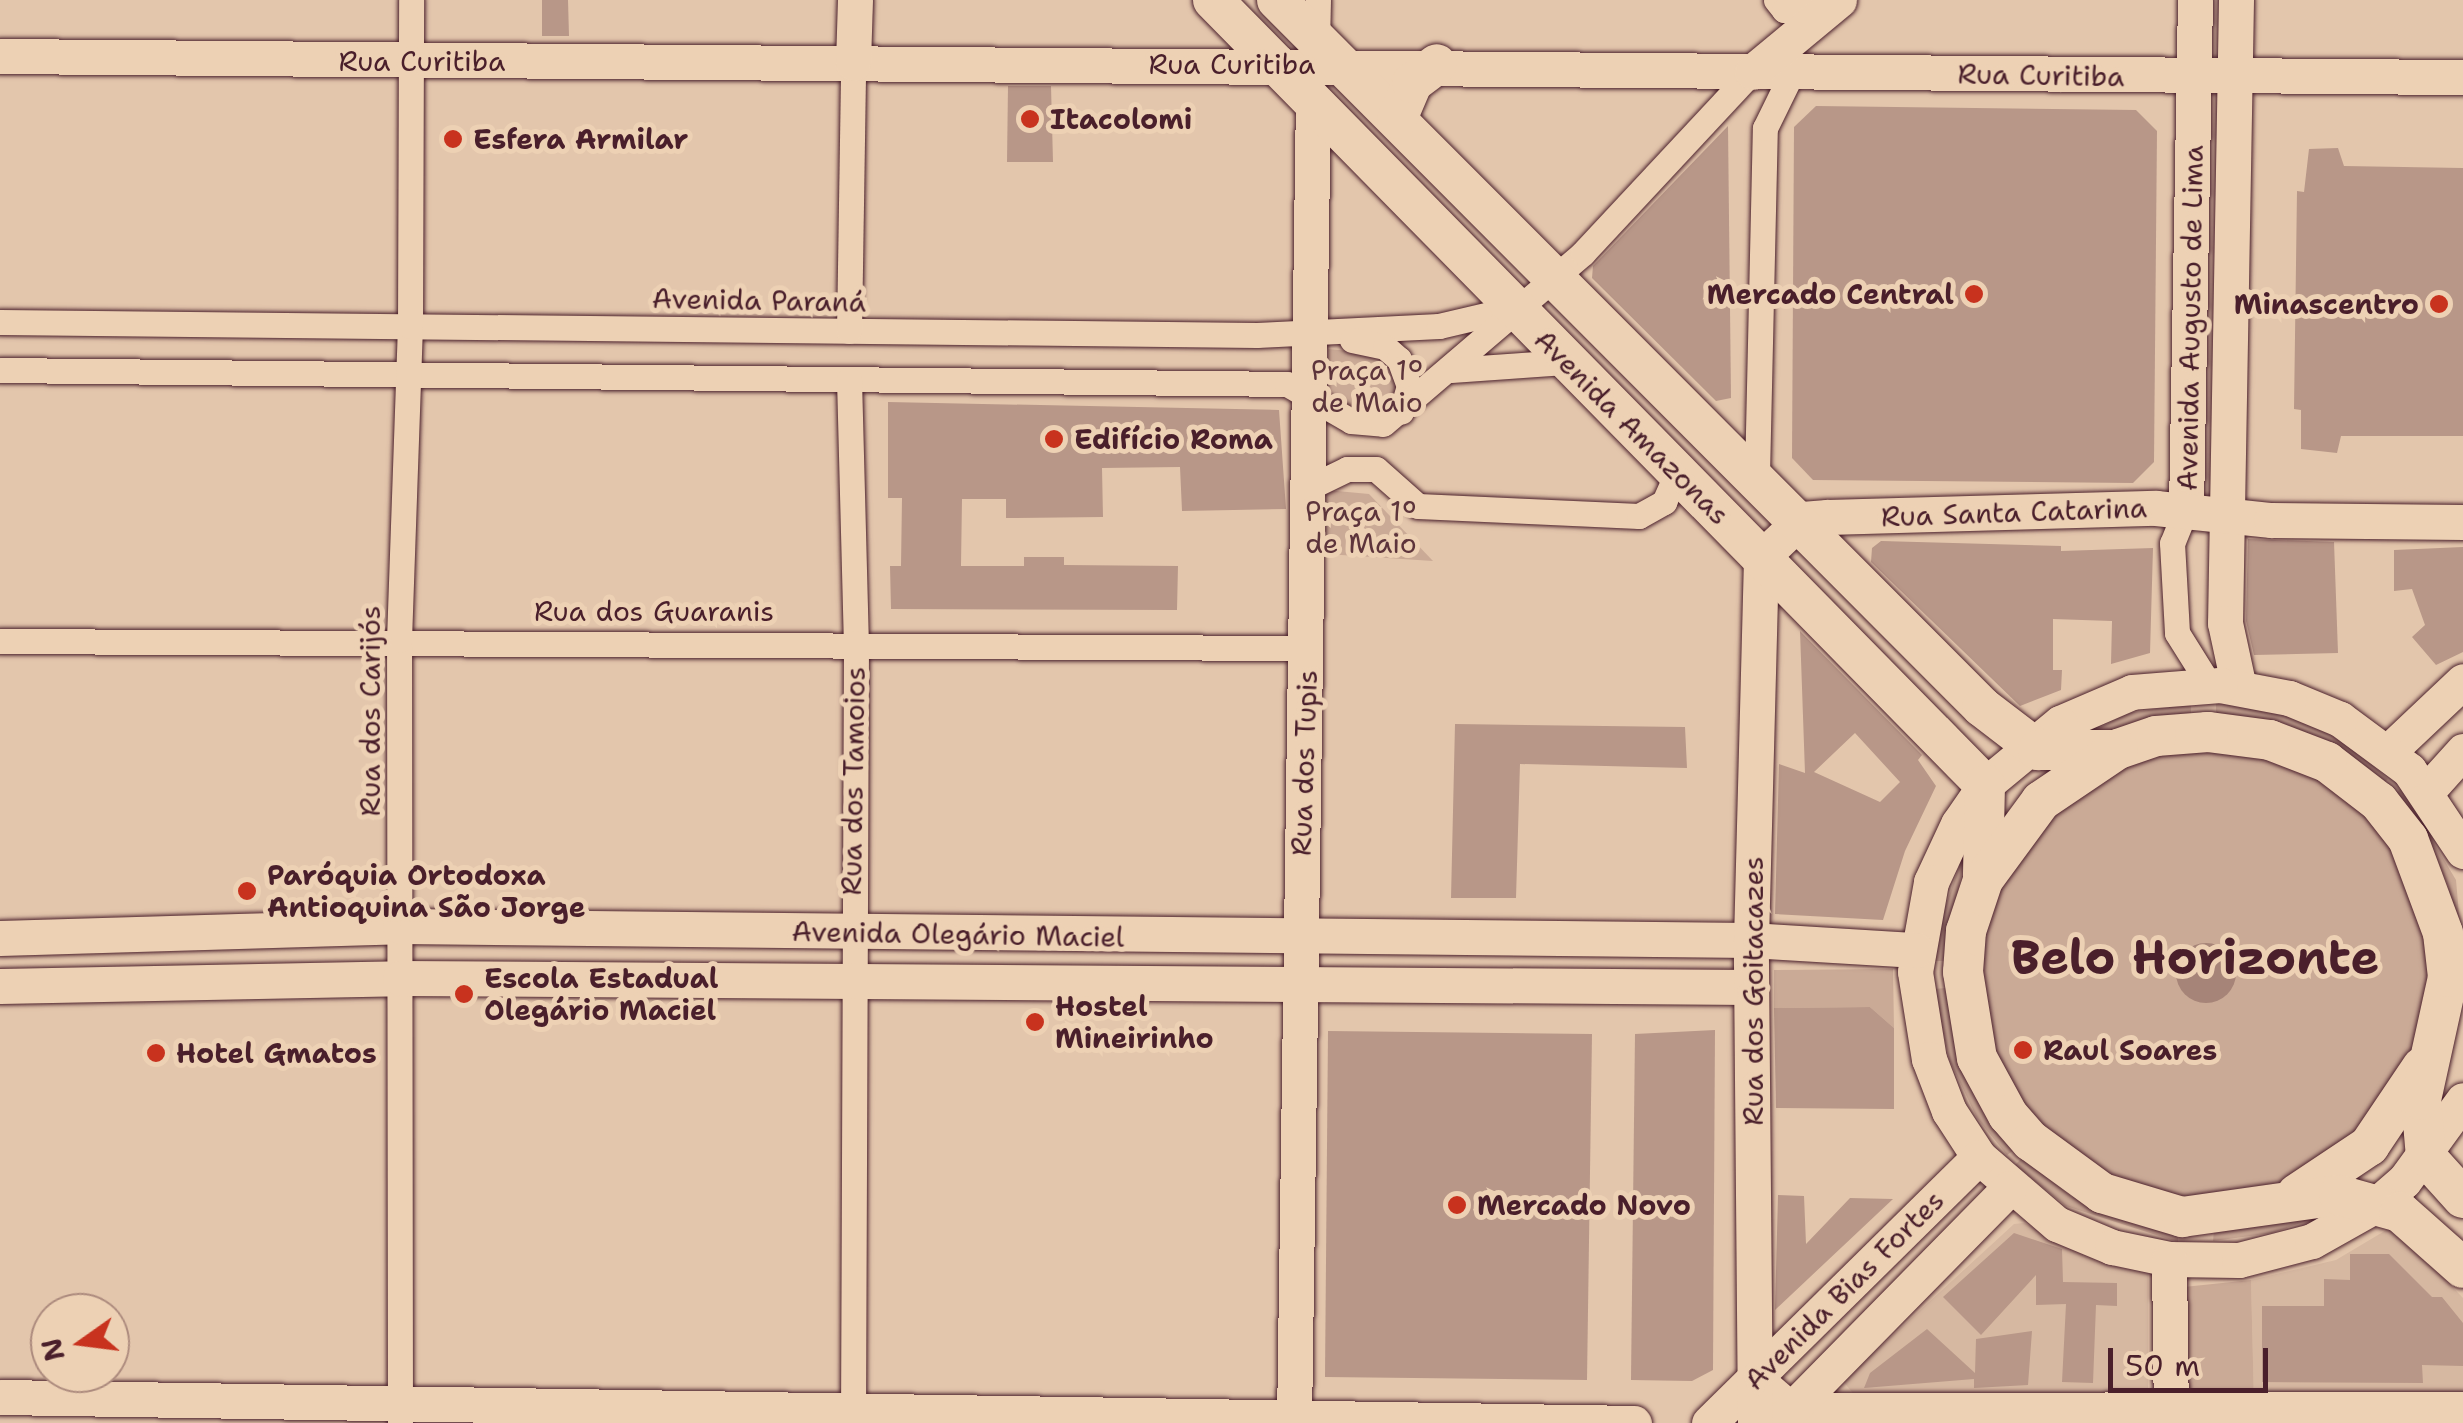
<!DOCTYPE html>
<html>
<head>
<meta charset="utf-8">
<style>
	body { margin:0 }
	#map { position:relative; width:2463px; height:1423px; overflow:hidden; background:#e3c6ac; font-family:"Shantell Sans",sans-serif }
	div>[style] { position:absolute }
	[style*='--x'] { left:calc(var(--x)*1px); top:calc(var(--y)*1px); width:calc(var(--w)*1px); rotate:calc(var(--a)*1deg) }
	.built>* { inset:0; background:#d6b8a1 }
	.green>* { inset:0; background:#caaa96 }
	.round { border-radius:50% }
	.water>* { inset:0; background:#a68478 }
	.building>* { inset:0; background:#b89788 }
	.roads { filter:drop-shadow(0 0 2px #4a1f2b) drop-shadow(0 0 2px #4a1f2b) }
	.street>* { height:25px; margin:-12.5px; padding:0 12.5px; transform-origin:12.5px; border-radius:12.5px; background:#edd1b4 }
	.secondary>* { height:35px; margin:-17.5px; padding:0 17.5px; transform-origin:17.5px; border-radius:17.5px; background:#edd1b4 }
	.primary>* { height:40px; margin:-20px; padding:0 20px; transform-origin:20px; border-radius:20px; background:#edd1b4 }
	.dots>* { width:28px; height:28px; translate:-50% -50%; box-sizing:border-box; border:5px solid #edd1b4; border-radius:50% }
	span { translate:-50% -50%; white-space:nowrap; text-align:center; line-height:1.15; -webkit-text-stroke:10px #edd1b4; paint-order:stroke }
	.street-label { font-size:28px; color:#4a1f2b }
	.poi-label { font-size:28px; color:#4a1f2b; font-weight:700 }
	.left { translate:0 -50%; text-align:left }
	.right { translate:-100% -50%; text-align:right }
	.park-label { font-size:28px; color:#5d343b }
	.town-label { font-size:48px; color:#4a1f2b; font-weight:700 }
	.north { position:absolute; left:30px; top:1293px; width:100px; height:100px; box-sizing:border-box; background:#edd1b4; border:2px solid #ac8a7d; border-radius:50%; rotate:256deg; font-size:28px; font-weight:700; line-height:40px; text-align:center; color:#4a1f2b }
	.north::after { content:''; display:block; margin:auto; width:35px; height:45px; background:#c8321e; clip-path:polygon(50% 0,100% 100%,50% 72%,0 100%) }
	.scale { position:absolute; left:2108px; top:1348px; width:160px; height:45px; box-sizing:border-box; border:5px solid #4a1f2b; border-top:0; padding-left:12px; font-size:30px; line-height:35px; white-space:nowrap; color:#4a1f2b; -webkit-text-stroke:8px #edd1b4; paint-order:stroke }
</style>
</head>
<body>
<div id="map">
	<div class="built">
		<i style="clip-path:polygon(2024px 1223px,2097px 1257px,2148px 1268px,2148px 1393px,1856px 1397px,1843px 1381px,2014px 1224px)"></i>
		<i style="clip-path:polygon(2393px 1226px,2463px 1298px,2463px 1398px,2254px 1402px,2251px 1280px,2336px 1260px)"></i>
	</div>
	<div class="green">
		<i style="clip-path:polygon(1328px 349px,1360px 352px,1392px 365px,1401px 398px,1370px 419px,1327px 394px)"></i>
		<i style="clip-path:polygon(1326px 490px,1369px 494px,1433px 561px,1326px 554px)"></i>
		<i style="clip-path:polygon(2216px 700px,2296px 715px,2354px 749px,2388px 779px,2383px 784px,2293px 727px,2216px 715px)"></i>
		<i style="clip-path:polygon(2191px 704px,2191px 716px,2080px 738px,2128px 713px)"></i>
		<i class="round" style="left:1980px;top:749px;width:448px;height:448px"></i>
		<i style="clip-path:polygon(2401px 788px,2456px 880px,2463px 960px,2448px 886px,2434px 852px,2395px 795px)"></i>
		<i style="clip-path:polygon(1967px 844px,1945px 961px,1935px 961px,1941px 919px)"></i>
		<i style="clip-path:polygon(1893px 969px,1894px 1028px,1870px 1007px,1774px 1008px,1774px 970px)"></i>
		<i style="clip-path:polygon(1946px 988px,1965px 1076px,2014px 1150px,2007px 1155px,1977px 1118px,1949px 1059px,1934px 989px)"></i>
		<i style="clip-path:polygon(2022px 1158px,2072px 1197px,2178px 1232px,2178px 1242px,2066px 1206px,2015px 1165px)"></i>
		<i style="clip-path:polygon(2315px 1218px,2272px 1233px,2213px 1241px,2214px 1231px)"></i>
		<i style="clip-path:polygon(2251px 1280px,2254px 1402px,2185px 1400px,2184px 1287px)"></i>
	</div>
	<div class="water">
		<i class="round" style="left:2176px;top:943px;width:60px;height:60px"></i>
	</div>
	<div class="building">
		<i style="clip-path:polygon(542px 0,568px 0,569px 36px,542px 36px)"></i>
		<i style="clip-path:polygon(1008px 86px,1051px 86px,1053px 162px,1007px 162px)"></i>
		<i style="clip-path:polygon(1816px 106px,2136px 110px,2157px 131px,2154px 462px,2133px 483px,1813px 480px,1792px 458px,1794px 127px)"></i>
		<i style="clip-path:polygon(1728px 126px,1731px 398px,1716px 401px,1592px 278px,1593px 266px)"></i>
		<i style="clip-path:polygon(2338px 148px,2344px 166px,2463px 168px,2463px 436px,2341px 436px,2337px 453px,2301px 449px,2301px 410px,2294px 409px,2297px 191px,2304px 192px,2309px 149px)"></i>
		<i style="clip-path:polygon(888px 402px,1279px 410px,1286px 509px,1182px 511px,1180px 467px,1102px 468px,1103px 517px,1006px 518px,1006px 499px,962px 499px,961px 566px,1024px 566px,1024px 557px,1064px 557px,1064px 565px,1178px 566px,1177px 610px,891px 609px,890px 566px,901px 566px,902px 498px,888px 498px)"></i>
		<i style="clip-path:polygon(2248px 539px,2334px 542px,2338px 653px,2254px 655px,2246px 621px)"></i>
		<i style="clip-path:polygon(1881px 541px,2061px 546px,2061px 551px,2153px 548px,2150px 653px,2111px 664px,2112px 621px,2053px 619px,2053px 670px,2062px 670px,2061px 690px,2020px 706px,1871px 562px,1872px 548px)"></i>
		<i style="clip-path:polygon(2463px 547px,2463px 652px,2436px 665px,2412px 637px,2425px 625px,2412px 589px,2394px 591px,2394px 550px)"></i>
		<i style="clip-path:polygon(evenodd,1800px 631px,1922px 755px,1918px 760px,1936px 786px,1905px 851px,1883px 920px,1775px 914px,1779px 764px,1805px 773px,1800px 631px,1855px 733px,1900px 782px,1880px 802px,1814px 772px,1855px 733px)"></i>
		<i style="clip-path:polygon(1455px 724px,1685px 727px,1687px 768px,1520px 764px,1516px 898px,1451px 898px)"></i>
		<i style="clip-path:polygon(1870px 1007px,1894px 1028px,1894px 1109px,1776px 1108px,1774px 1008px)"></i>
		<i style="clip-path:polygon(1715px 1030px,1713px 1370px,1692px 1381px,1631px 1380px,1635px 1034px)"></i>
		<i style="clip-path:polygon(1328px 1031px,1592px 1034px,1587px 1380px,1325px 1377px)"></i>
		<i style="clip-path:polygon(1778px 1195px,1804px 1196px,1806px 1244px,1850px 1198px,1893px 1199px,1775px 1310px)"></i>
		<i style="clip-path:polygon(2014px 1233px,2062px 1249px,2063px 1282px,2117px 1283px,2117px 1306px,2096px 1305px,2093px 1383px,2062px 1382px,2066px 1304px,2036px 1305px,2036px 1275px,1981px 1335px,1943px 1297px)"></i>
		<i style="clip-path:polygon(2350px 1254px,2389px 1254px,2432px 1297px,2442px 1297px,2463px 1323px,2463px 1366px,2422px 1365px,2423px 1383px,2262px 1382px,2262px 1306px,2324px 1306px,2324px 1279px,2350px 1280px)"></i>
		<i style="clip-path:polygon(1927px 1329px,1975px 1373px,1976px 1339px,2032px 1331px,2028px 1385px,1974px 1388px,1974px 1379px,1864px 1388px,1870px 1373px)"></i>
	</div>
	<div class="roads">
		<div class="street">
			<i style="--x:1776;--y:0;--w:13;--a:51"></i>
			<i style="--x:1784;--y:10;--w:46;--a:-1.2"></i>
			<i style="--x:1317;--y:44;--w:44;--a:-88.7"></i>
			<i style="--x:0;--y:322;--w:1257;--a:0.59"></i>
			<i style="--x:1257;--y:335;--w:182;--a:-2.8"></i>
			<i style="--x:1439;--y:326;--w:78;--a:-13.3"></i>
			<i style="--x:849;--y:331;--w:268;--a:-89.1"></i>
			<i style="--x:1352;--y:340;--w:34;--a:12"></i>
			<i style="--x:1385;--y:347;--w:18;--a:41"></i>
			<i style="--x:1399;--y:359;--w:29;--a:70"></i>
			<i style="--x:1409;--y:386;--w:27;--a:107"></i>
			<i style="--x:0;--y:370;--w:1287;--a:0.62"></i>
			<i style="--x:1287;--y:384;--w:74;--a:30"></i>
			<i style="--x:1351;--y:421;--w:32;--a:5"></i>
			<i style="--x:1383;--y:424;--w:263;--a:-40.5"></i>
			<i style="--x:1583;--y:253;--w:248;--a:-47"></i>
			<i style="--x:1451;--y:370;--w:114;--a:-4"></i>
			<i style="--x:849;--y:379;--w:264;--a:88.5"></i>
			<i style="--x:856;--y:643;--w:780;--a:90.22"></i>
			<i style="--x:1757;--y:475;--w:347;--a:-88.7"></i>
			<i style="--x:1765;--y:128;--w:61;--a:-63.9"></i>
			<i style="--x:1308;--y:488;--w:43;--a:-26"></i>
			<i style="--x:1347;--y:469;--w:29;--a:0"></i>
			<i style="--x:1376;--y:469;--w:56;--a:41.4"></i>
			<i style="--x:1418;--y:506;--w:221;--a:2.6"></i>
			<i style="--x:1639;--y:516;--w:29;--a:-29"></i>
			<i style="--x:1664;--y:502;--w:32;--a:-66"></i>
			<i style="--x:2186;--y:509;--w:37;--a:112"></i>
			<i style="--x:2172;--y:543;--w:90;--a:86.8"></i>
			<i style="--x:2177;--y:633;--w:60;--a:57.9"></i>
			<i style="--x:0;--y:641;--w:1308;--a:0.31"></i>
			<i style="--x:400;--y:1423;--w:783;--a:-90.07"></i>
			<i style="--x:399;--y:640;--w:314;--a:-88"></i>
			<i style="--x:410;--y:326;--w:326;--a:-89.8"></i>
		</div>
		<div class="secondary">
			<i style="--x:2236;--y:0;--w:623;--a:91.01"></i>
			<i style="--x:2225;--y:623;--w:66;--a:77.8"></i>
			<i style="--x:0;--y:56;--w:2463;--a:0.49"></i>
			<i style="--x:853;--y:63;--w:63;--a:-88.2"></i>
			<i style="--x:1752;--y:72;--w:113;--a:-39.6"></i>
			<i style="--x:2186;--y:509;--w:509;--a:-88.99"></i>
			<i style="--x:2388;--y:752;--w:103;--a:-43.4"></i>
			<i style="--x:2427;--y:791;--w:54;--a:-48"></i>
			<i style="--x:2463;--y:851;--w:97;--a:-123.7"></i>
			<i style="--x:2409;--y:770;--w:86;--a:-143.5"></i>
			<i style="--x:2340;--y:719;--w:55;--a:-157.6"></i>
			<i style="--x:2289;--y:698;--w:70;--a:-169.3"></i>
			<i style="--x:2220;--y:685;--w:88;--a:175.5"></i>
			<i style="--x:2132;--y:692;--w:78;--a:156.7"></i>
			<i style="--x:2060;--y:723;--w:97;--a:140.4"></i>
			<i style="--x:1985;--y:785;--w:47;--a:124.7"></i>
			<i style="--x:1958;--y:824;--w:64;--a:115"></i>
			<i style="--x:1931;--y:882;--w:91;--a:100.1"></i>
			<i style="--x:1915;--y:972;--w:88;--a:80.9"></i>
			<i style="--x:1929;--y:1059;--w:56;--a:69"></i>
			<i style="--x:1949;--y:1111;--w:55;--a:56.9"></i>
			<i style="--x:1979;--y:1157;--w:103;--a:40.7"></i>
			<i style="--x:2057;--y:1224;--w:60;--a:22.7"></i>
			<i style="--x:2112;--y:1247;--w:58;--a:11.9"></i>
			<i style="--x:2169;--y:1259;--w:70;--a:0.8"></i>
			<i style="--x:2239;--y:1260;--w:75;--a:-14.6"></i>
			<i style="--x:2312;--y:1241;--w:73;--a:-29.4"></i>
			<i style="--x:2376;--y:1205;--w:37;--a:-41"></i>
			<i style="--x:2404;--y:1181;--w:100;--a:-53.9"></i>
			<i style="--x:0;--y:938;--w:400;--a:-1.7"></i>
			<i style="--x:400;--y:926;--w:1351;--a:0.59"></i>
			<i style="--x:1751;--y:940;--w:165;--a:3.5"></i>
			<i style="--x:0;--y:986;--w:400;--a:-1.1"></i>
			<i style="--x:400;--y:978;--w:1351;--a:0.38"></i>
			<i style="--x:2169;--y:1259;--w:164;--a:89.3"></i>
			<i style="--x:1754;--y:1378;--w:49;--a:40.9"></i>
			<i style="--x:1791;--y:1410;--w:672;--a:-0.09"></i>
			<i style="--x:0;--y:1397;--w:1634;--a:0.91"></i>
			<i style="--x:1782;--y:1419;--w:324;--a:-45.5"></i>
			<i style="--x:1294;--y:1423;--w:1320;--a:-89.18"></i>
			<i style="--x:1709;--y:1423;--w:379;--a:-44.6"></i>
			<i style="--x:1755;--y:1423;--w:483;--a:-90.5"></i>
			<i style="--x:1751;--y:940;--w:382;--a:-88.5"></i>
			<i style="--x:1761;--y:558;--w:57;--a:-43.6"></i>
			<i style="--x:1802;--y:519;--w:25;--a:-5"></i>
			<i style="--x:1827;--y:517;--w:329;--a:-1.6"></i>
			<i style="--x:2156;--y:508;--w:116;--a:6"></i>
			<i style="--x:2271;--y:520;--w:192;--a:0.6"></i>
		</div>
		<div class="primary">
			<i style="--x:1213;--y:0;--w:1101;--a:45.48"></i>
			<i style="--x:1985;--y:785;--w:91;--a:91.3"></i>
			<i style="--x:1277;--y:0;--w:998;--a:45.08"></i>
			<i style="--x:1982;--y:707;--w:71;--a:37.5"></i>
			<i style="--x:2038;--y:750;--w:76;--a:0"></i>
			<i style="--x:1397;--y:119;--w:39;--a:-67"></i>
			<i style="--x:1412;--y:83;--w:31;--a:-37"></i>
			<i style="--x:2297;--y:1194;--w:87;--a:-33.7"></i>
			<i style="--x:2369;--y:1146;--w:95;--a:-56.1"></i>
			<i style="--x:2463;--y:1198;--w:55;--a:-132.1"></i>
			<i style="--x:2426;--y:1157;--w:57;--a:-95"></i>
			<i style="--x:2421;--y:1100;--w:126;--a:-77.6"></i>
			<i style="--x:2448;--y:977;--w:44;--a:-96.5"></i>
			<i style="--x:2443;--y:933;--w:100;--a:-110.4"></i>
			<i style="--x:2408;--y:839;--w:47;--a:-128.1"></i>
			<i style="--x:2379;--y:802;--w:66;--a:-142.4"></i>
			<i style="--x:2327;--y:762;--w:61;--a:-158.9"></i>
			<i style="--x:2270;--y:740;--w:63;--a:-172.6"></i>
			<i style="--x:2208;--y:732;--w:52;--a:175.6"></i>
			<i style="--x:2156;--y:736;--w:40;--a:161.1"></i>
			<i style="--x:2118;--y:749;--w:93;--a:146"></i>
			<i style="--x:2041;--y:801;--w:98;--a:126.3"></i>
			<i style="--x:1983;--y:880;--w:54;--a:108.4"></i>
			<i style="--x:1966;--y:931;--w:41;--a:94.2"></i>
			<i style="--x:1963;--y:972;--w:87;--a:80.8"></i>
			<i style="--x:1977;--y:1058;--w:65;--a:61.5"></i>
			<i style="--x:2008;--y:1115;--w:35;--a:49"></i>
			<i style="--x:2031;--y:1141;--w:88;--a:36.2"></i>
			<i style="--x:2102;--y:1193;--w:84;--a:16.7"></i>
			<i style="--x:2182;--y:1217;--w:159;--a:-8"></i>
			<i style="--x:2339;--y:1195;--w:63;--a:15.6"></i>
			<i style="--x:2400;--y:1212;--w:84;--a:41.6"></i>
		</div>
	</div>
	<div class="dots">
		<i style="left:1030px;top:119px;background:#c8321e"></i>
		<i style="left:453px;top:139px;background:#c8321e"></i>
		<i style="left:1974px;top:294px;background:#c8321e"></i>
		<i style="left:2439px;top:304px;background:#c8321e"></i>
		<i style="left:1054px;top:439px;background:#c8321e"></i>
		<i style="left:247px;top:891px;background:#c8321e"></i>
		<i style="left:464px;top:994px;background:#c8321e"></i>
		<i style="left:1035px;top:1022px;background:#c8321e"></i>
		<i style="left:2023px;top:1050px;background:#c8321e"></i>
		<i style="left:156px;top:1053px;background:#c8321e"></i>
		<i style="left:1457px;top:1205px;background:#c8321e"></i>
	</div>
	<div class="street-label">
		<span style="left:422px;top:61px">Rua Curitiba</span>
		<span style="left:1232px;top:64px">Rua Curitiba</span>
		<span style="left:2041px;top:75px;rotate:1deg">Rua Curitiba</span>
		<span style="left:759px;top:300px;rotate:1deg">Avenida Paraná</span>
		<span style="left:2190px;top:318px;rotate:-89deg">Avenida Augusto de Lima</span>
		<span style="left:1632px;top:427px;rotate:45deg">Avenida Amazonas</span>
		<span style="left:2014px;top:512px;rotate:-2deg">Rua Santa Catarina</span>
		<span style="left:654px;top:611px">Rua dos Guaranis</span>
		<span style="left:370px;top:711px;rotate:-90deg">Rua dos Carijós</span>
		<span style="left:1304px;top:763px;rotate:-88deg">Rua dos Tupis</span>
		<span style="left:853px;top:781px;rotate:-89deg">Rua dos Tamoios</span>
		<span style="left:958px;top:934px;rotate:1deg">Avenida Olegário Maciel</span>
		<span style="left:1753px;top:991px;rotate:-90deg">Rua dos Goitacazes</span>
		<span style="left:1844px;top:1290px;rotate:-45deg">Avenida Bias Fortes</span>
	</div>
	<div class="poi-label">
		<span class="left" style="left:1050px;top:119px">Itacolomi</span>
		<span class="left" style="left:473px;top:139px">Esfera Armilar</span>
		<span class="right" style="left:1954px;top:294px">Mercado Central</span>
		<span class="right" style="left:2419px;top:304px">Minascentro</span>
		<span class="left" style="left:1074px;top:439px">Edifício Roma</span>
		<span class="left" style="left:267px;top:891px">Paróquia Ortodoxa<br>Antioquina São Jorge</span>
		<span class="left" style="left:484px;top:994px">Escola Estadual<br>Olegário Maciel</span>
		<span class="left" style="left:1055px;top:1022px">Hostel<br>Mineirinho</span>
		<span class="left" style="left:2043px;top:1050px">Raul Soares</span>
		<span class="left" style="left:176px;top:1053px">Hotel Gmatos</span>
		<span class="left" style="left:1477px;top:1205px">Mercado Novo</span>
	</div>
	<div class="park-label">
		<span style="left:1367px;top:386px">Praça 1°<br>de Maio</span>
		<span style="left:1361px;top:527px">Praça 1º<br>de Maio</span>
	</div>
	<div class="town-label">
		<span style="left:2195px;top:958px">Belo Horizonte</span>
	</div>
	<div class="north">N</div>
	<div class="scale">50 m</div>
</div>
</body>
</html>
